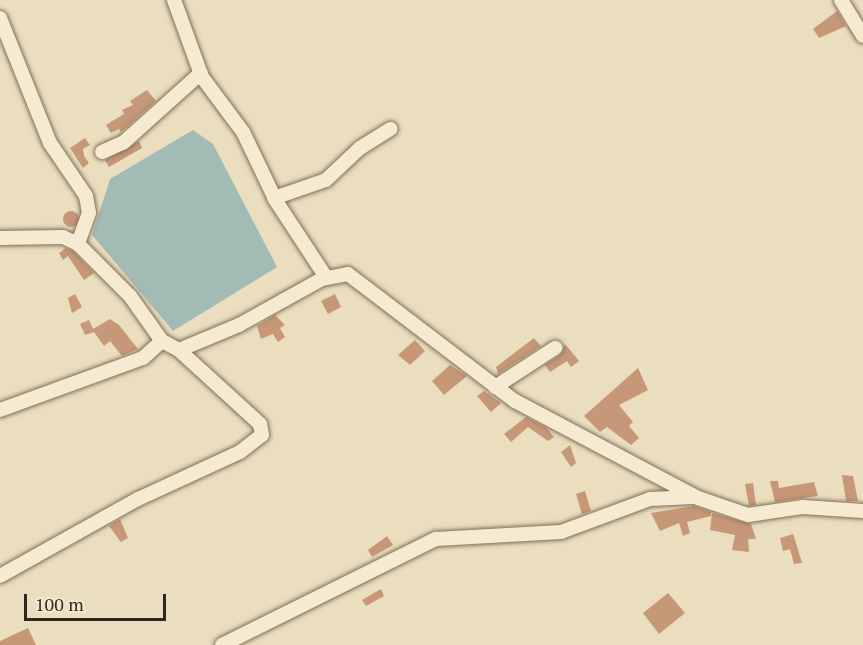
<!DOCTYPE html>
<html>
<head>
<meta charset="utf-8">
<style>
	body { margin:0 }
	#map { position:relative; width:863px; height:645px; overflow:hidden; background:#eadebf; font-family:"PT Serif",serif }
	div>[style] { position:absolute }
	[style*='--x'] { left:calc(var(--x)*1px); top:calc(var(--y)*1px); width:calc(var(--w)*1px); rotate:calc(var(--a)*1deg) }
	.water>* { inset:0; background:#a2bcb5 }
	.building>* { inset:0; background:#c69877 }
	.round { border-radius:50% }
	.roads { filter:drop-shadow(0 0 2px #816f59) drop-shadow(0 0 2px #816f59) }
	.minor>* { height:14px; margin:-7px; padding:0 7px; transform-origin:7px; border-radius:7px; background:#f6ebd1 }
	span { translate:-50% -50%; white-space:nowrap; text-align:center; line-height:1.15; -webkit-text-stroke:6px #f2e8ce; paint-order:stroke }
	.scale { position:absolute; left:24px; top:594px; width:142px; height:27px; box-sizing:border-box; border:3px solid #32271c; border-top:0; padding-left:8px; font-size:18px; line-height:21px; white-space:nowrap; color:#32271c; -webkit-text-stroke:4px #f2e8ce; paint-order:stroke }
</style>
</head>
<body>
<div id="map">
	<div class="water">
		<i style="clip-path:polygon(193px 130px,213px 144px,277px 267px,173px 331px,92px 235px,110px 179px)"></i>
	</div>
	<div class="building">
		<i style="clip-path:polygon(837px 11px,846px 26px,819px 38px,813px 29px)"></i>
		<i style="clip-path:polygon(147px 90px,156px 101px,121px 132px,119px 129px,111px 133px,106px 125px,124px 114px,122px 110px,133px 105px,130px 101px)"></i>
		<i style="clip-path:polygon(85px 138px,90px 145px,83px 149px,84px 156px,89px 163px,83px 168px,70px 148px)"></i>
		<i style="clip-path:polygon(139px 141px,142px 148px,109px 167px,105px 160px)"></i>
		<i class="round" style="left:63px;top:211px;width:16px;height:16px"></i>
		<i style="clip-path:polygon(66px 248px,73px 251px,94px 273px,84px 280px,68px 256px,63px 260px,59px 253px)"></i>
		<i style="clip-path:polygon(75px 294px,82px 307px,72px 313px,68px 298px)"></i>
		<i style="clip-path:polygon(335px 294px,341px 307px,328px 314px,321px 301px)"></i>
		<i style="clip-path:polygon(275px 315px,285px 325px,280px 328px,285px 337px,278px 342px,273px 334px,261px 339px,257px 326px)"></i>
		<i style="clip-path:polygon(110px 319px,119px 325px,138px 349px,122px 356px,110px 341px,104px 346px,94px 332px,85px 335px,80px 324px,89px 320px,93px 329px)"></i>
		<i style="clip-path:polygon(534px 338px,541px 346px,498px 374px,496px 367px)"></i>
		<i style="clip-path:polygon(415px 340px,425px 351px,410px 365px,398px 355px)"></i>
		<i style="clip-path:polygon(565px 344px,579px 361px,571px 367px,567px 361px,550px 372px,545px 365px,560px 355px)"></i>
		<i style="clip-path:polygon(450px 365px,467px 376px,444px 395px,432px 381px)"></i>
		<i style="clip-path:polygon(638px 368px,648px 390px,619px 405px,633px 422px,629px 426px,639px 438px,631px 445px,607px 427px,600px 432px,584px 416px)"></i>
		<i style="clip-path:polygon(484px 391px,501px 403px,491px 412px,477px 396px)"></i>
		<i style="clip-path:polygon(526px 417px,547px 428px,554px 437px,548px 441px,528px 427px,511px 442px,504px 434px)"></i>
		<i style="clip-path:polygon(570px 445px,576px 463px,571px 467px,561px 452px)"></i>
		<i style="clip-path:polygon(842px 475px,853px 476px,858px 501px,846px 501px)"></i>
		<i style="clip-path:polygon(770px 481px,778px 481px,779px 488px,814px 482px,818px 496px,775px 502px)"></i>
		<i style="clip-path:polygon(753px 483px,756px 505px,749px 506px,745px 484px)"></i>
		<i style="clip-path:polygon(585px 491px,591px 511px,582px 514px,576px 494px)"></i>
		<i style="clip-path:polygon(694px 506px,711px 512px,711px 516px,687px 522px,690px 533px,683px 536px,679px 523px,660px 531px,651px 513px)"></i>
		<i style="clip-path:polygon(712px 513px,751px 524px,756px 539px,748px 539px,749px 552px,732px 550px,735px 535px,710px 530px)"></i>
		<i style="clip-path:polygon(120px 519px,128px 538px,121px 542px,109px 526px)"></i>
		<i style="clip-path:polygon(793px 534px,795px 540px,802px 563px,794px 564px,790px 549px,783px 551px,780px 538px)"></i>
		<i style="clip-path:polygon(387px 536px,393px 545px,372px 557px,368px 550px)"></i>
		<i style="clip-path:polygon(381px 589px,384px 596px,366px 606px,362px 600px)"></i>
		<i style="clip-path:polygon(668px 593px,685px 613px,659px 634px,643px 613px)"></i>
		<i style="clip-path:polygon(28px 628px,36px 645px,0 645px,0 641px)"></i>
	</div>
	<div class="roads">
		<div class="minor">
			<i style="--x:174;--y:0;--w:82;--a:70"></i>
			<i style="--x:202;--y:77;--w:69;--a:53.3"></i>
			<i style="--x:243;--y:132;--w:76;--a:64.4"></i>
			<i style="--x:276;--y:201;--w:91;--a:56.7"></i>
			<i style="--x:841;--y:0;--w:42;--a:58.6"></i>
			<i style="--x:0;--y:18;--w:135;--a:68.2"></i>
			<i style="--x:50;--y:143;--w:64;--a:55.8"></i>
			<i style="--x:86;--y:196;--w:17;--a:80"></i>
			<i style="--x:89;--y:213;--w:33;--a:110"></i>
			<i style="--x:102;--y:152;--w:24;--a:-24"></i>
			<i style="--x:124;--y:142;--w:103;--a:-41.9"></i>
			<i style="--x:274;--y:198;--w:55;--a:-19.1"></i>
			<i style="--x:326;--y:180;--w:47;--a:-43.3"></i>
			<i style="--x:360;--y:148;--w:36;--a:-32"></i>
			<i style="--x:0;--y:238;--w:63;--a:-0.9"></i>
			<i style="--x:63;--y:237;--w:17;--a:25"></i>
			<i style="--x:78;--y:244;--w:74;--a:45"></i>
			<i style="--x:130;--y:296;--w:55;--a:54.6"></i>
			<i style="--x:162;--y:341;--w:19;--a:28"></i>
			<i style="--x:179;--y:350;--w:65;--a:-22.6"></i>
			<i style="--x:239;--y:325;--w:95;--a:-29"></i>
			<i style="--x:322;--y:279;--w:26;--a:-11"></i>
			<i style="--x:348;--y:274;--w:210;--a:37.3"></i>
			<i style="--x:515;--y:401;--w:207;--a:27.9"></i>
			<i style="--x:698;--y:498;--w:53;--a:18.8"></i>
			<i style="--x:748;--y:515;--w:56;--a:-8.3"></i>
			<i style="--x:803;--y:507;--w:60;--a:3.8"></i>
			<i style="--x:495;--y:387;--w:72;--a:-33"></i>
			<i style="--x:0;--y:410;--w:152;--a:-20"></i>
			<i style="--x:143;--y:358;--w:25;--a:-42"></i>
			<i style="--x:0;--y:576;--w:158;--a:-29.2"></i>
			<i style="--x:138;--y:499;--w:112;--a:-24.7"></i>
			<i style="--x:240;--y:452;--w:28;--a:-38"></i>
			<i style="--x:262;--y:435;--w:11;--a:-100"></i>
			<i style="--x:260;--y:424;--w:110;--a:-137.6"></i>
			<i style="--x:222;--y:645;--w:239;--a:-26.4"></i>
			<i style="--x:436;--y:539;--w:125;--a:-3.2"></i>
			<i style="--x:561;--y:532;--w:95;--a:-20.3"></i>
			<i style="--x:650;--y:499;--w:43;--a:-2.7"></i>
		</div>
	</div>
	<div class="scale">100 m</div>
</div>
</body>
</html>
